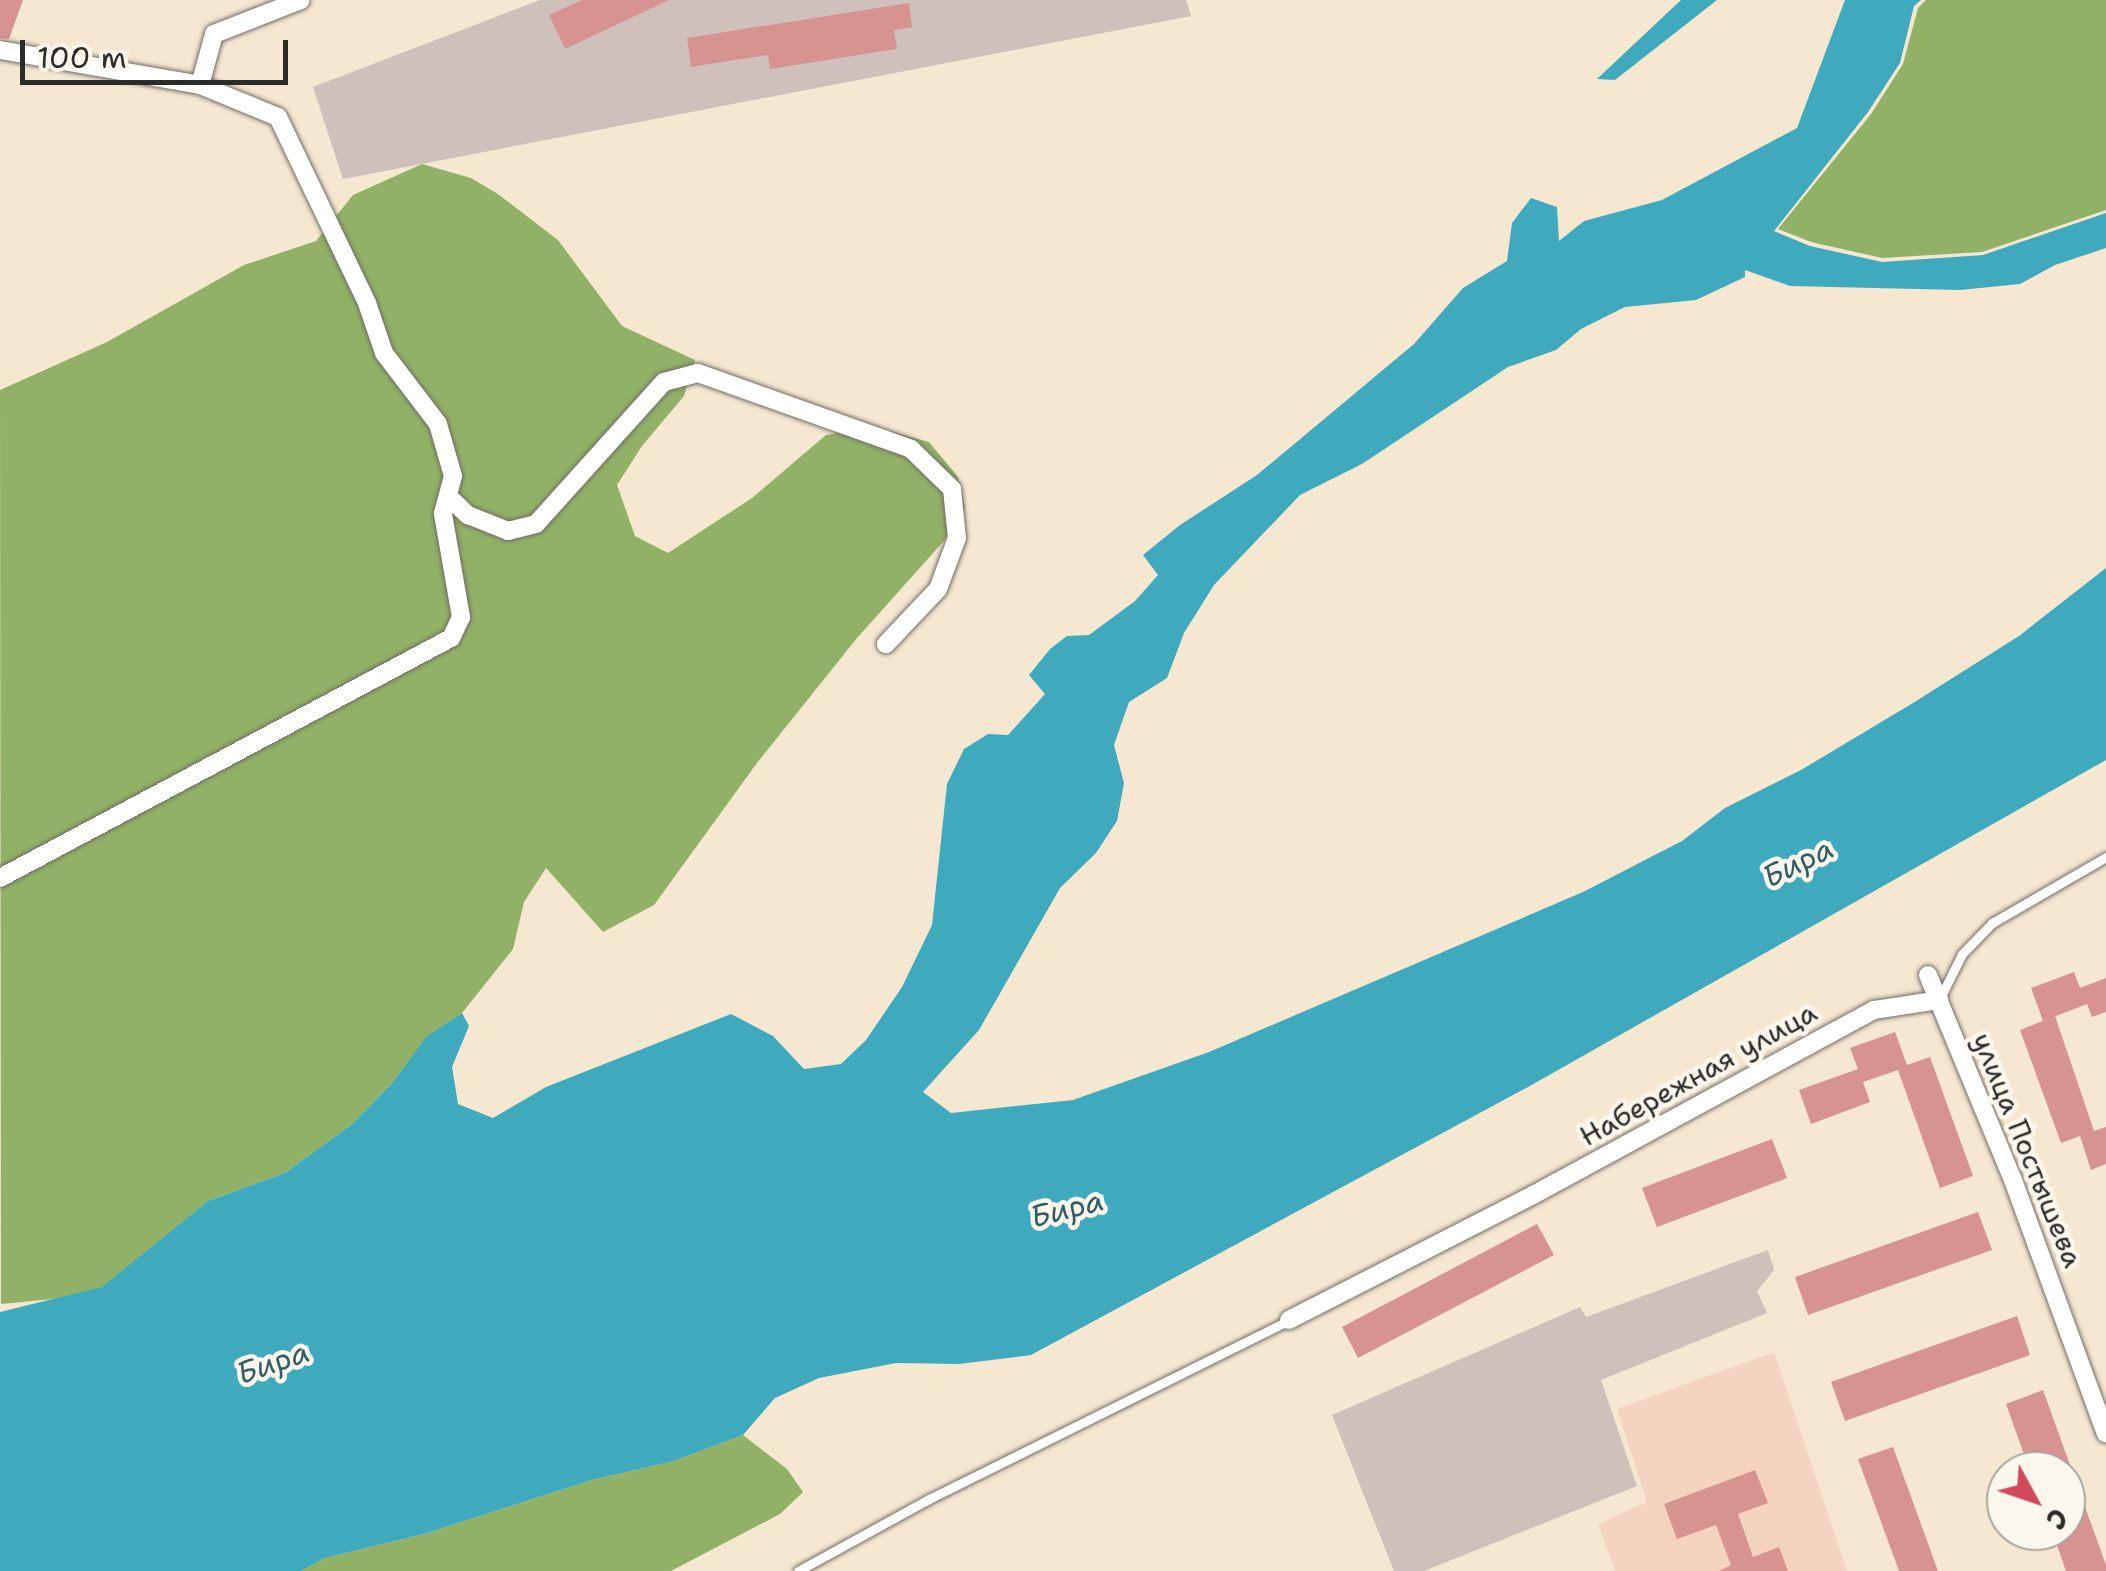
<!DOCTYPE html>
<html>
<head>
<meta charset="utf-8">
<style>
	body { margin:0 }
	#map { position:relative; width:2106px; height:1571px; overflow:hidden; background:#f6e7d1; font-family:"Shantell Sans",sans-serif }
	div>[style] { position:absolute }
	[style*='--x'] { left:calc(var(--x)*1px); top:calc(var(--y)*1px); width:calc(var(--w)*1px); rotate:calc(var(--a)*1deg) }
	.built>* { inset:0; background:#f4d3c1 }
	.industrial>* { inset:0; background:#d0c0bc }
	.forest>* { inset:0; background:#91b266 }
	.water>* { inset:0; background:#3faabe }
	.building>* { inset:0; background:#d79390 }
	.roads { filter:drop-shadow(0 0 2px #726d65) drop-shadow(0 0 2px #726d65) }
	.service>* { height:9px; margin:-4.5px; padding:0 4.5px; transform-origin:4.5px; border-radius:4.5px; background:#fff }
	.minor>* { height:18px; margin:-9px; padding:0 9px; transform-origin:9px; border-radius:9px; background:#fff }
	span { translate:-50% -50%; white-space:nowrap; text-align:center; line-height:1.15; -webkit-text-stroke:9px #fbf7ec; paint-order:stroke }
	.street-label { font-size:28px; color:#2b2b2b }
	.water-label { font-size:30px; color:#335e66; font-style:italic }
	.north { position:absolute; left:1986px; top:1451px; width:100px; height:100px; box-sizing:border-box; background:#fbf7ec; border:2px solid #a8a59f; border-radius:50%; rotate:130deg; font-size:28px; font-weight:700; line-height:40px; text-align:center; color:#2b2b2b }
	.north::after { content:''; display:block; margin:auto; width:35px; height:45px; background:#d1495b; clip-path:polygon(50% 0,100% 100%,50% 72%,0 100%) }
	.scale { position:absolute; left:20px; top:40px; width:268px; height:45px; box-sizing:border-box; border:5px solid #2b2b2b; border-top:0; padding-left:12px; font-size:30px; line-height:35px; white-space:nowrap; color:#2b2b2b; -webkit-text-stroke:8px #fbf7ec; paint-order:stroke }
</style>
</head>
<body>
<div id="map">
	<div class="built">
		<i style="clip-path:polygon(1774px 1352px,1847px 1571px,1615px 1571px,1598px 1524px,1647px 1502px,1617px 1409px)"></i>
	</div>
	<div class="industrial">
		<i style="clip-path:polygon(540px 0,1186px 0,1191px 16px,343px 179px,313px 87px)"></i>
		<i style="clip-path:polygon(1768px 1250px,1774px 1270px,1757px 1291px,1767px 1313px,1601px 1380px,1637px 1486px,1424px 1571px,1394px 1571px,1332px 1415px,1580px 1307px,1586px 1317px)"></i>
	</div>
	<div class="forest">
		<i style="clip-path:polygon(1926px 0,2106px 0,2106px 210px,1982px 252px,1882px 258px,1811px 242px,1778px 229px,1871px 114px,1903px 64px,1918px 8px)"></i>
		<i style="clip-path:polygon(422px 164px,471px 178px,498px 194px,558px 240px,622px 326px,695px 360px,684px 396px,642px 446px,617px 485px,635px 536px,668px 553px,752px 498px,826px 435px,875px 427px,929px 442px,958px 477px,965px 507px,943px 542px,857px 638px,757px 763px,654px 905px,603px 932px,546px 868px,524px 902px,513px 949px,462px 1013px,426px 1038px,393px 1082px,352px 1124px,285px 1173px,208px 1201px,103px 1287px,64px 1298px,1px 1304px,0 390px,107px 342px,244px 265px,316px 241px,353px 195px)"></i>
		<i style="clip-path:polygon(743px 1435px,787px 1469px,803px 1492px,780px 1514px,671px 1571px,301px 1571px,325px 1558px,424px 1534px,592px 1480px,674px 1461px)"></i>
	</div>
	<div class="water">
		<i style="clip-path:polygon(1681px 0,1717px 0,1615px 80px,1597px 79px)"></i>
		<i style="clip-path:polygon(1845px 0,1921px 0,1914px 6px,1900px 63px,1868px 112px,1774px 231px,1810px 246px,1882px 262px,1983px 255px,2106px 213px,2106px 248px,2055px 265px,2020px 284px,1960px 290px,1790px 286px,1745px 270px,1745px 277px,1696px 300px,1625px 307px,1581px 329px,1556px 350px,1508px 367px,1362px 464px,1300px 495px,1214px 585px,1184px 633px,1167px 678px,1129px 702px,1114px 745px,1124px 783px,1117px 821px,1096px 853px,1060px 888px,979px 1030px,923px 1092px,951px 1113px,1073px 1100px,1209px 1052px,1583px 892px,1682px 841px,1725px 808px,1801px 770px,1913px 703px,2019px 636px,2106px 568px,2106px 760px,1528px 1087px,1031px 1355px,959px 1364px,896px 1363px,819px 1378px,775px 1398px,743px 1435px,674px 1461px,592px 1480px,424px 1534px,325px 1558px,301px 1571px,0 1571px,0 1312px,102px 1287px,208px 1201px,285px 1173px,352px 1124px,393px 1082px,426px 1037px,462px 1013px,469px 1026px,452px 1067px,458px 1104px,493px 1118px,546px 1087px,731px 1014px,773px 1036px,804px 1069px,841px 1064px,866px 1040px,902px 987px,932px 925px,947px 784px,964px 749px,988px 734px,1008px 735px,1045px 694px,1029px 675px,1050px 649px,1067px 636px,1089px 635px,1135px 601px,1158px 575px,1143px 555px,1180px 525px,1257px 475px,1414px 344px,1463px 288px,1507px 261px,1512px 223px,1531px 198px,1557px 207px,1559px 241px,1584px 221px,1662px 200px,1797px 128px)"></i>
	</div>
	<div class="building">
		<i style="clip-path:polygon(0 0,23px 0,9px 39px,0 38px)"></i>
		<i style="clip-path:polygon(582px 0,669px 0,565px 49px,549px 15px)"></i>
		<i style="clip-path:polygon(909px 3px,912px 27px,894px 30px,897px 49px,770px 69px,768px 55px,691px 67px,687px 38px)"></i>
		<i style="clip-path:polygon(2074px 972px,2080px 988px,2106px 978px,2106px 1012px,2092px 1017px,2087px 1004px,2043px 1021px,2031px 988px)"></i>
		<i style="clip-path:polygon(2055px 1016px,2094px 1131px,2106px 1127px,2106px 1164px,2091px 1170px,2080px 1136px,2061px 1143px,2020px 1030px)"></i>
		<i style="clip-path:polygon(1895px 1032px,1907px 1065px,1930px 1057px,1973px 1176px,1940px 1188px,1898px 1070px,1863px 1082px,1870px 1102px,1811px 1124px,1799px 1090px,1858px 1069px,1850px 1048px)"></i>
		<i style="clip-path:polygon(1772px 1139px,1787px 1178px,1657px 1227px,1642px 1188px)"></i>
		<i style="clip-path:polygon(1978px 1212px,1992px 1250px,1808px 1315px,1795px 1277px)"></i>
		<i style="clip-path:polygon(1537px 1224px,1554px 1255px,1358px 1358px,1342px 1327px)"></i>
		<i style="clip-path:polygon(2017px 1316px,2030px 1355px,1845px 1421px,1831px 1382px)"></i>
		<i style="clip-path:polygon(2043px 1390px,2106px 1565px,2106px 1571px,2066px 1571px,2052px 1531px,2066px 1531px,2066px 1471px,2030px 1471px,2006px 1404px)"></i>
		<i style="clip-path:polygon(1893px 1447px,1938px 1571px,1899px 1571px,1858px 1459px)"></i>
		<i style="clip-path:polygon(1755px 1470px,1768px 1503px,1738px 1514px,1753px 1557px,1779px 1547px,1788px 1571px,1719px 1571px,1731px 1565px,1716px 1525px,1677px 1539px,1664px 1504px)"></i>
	</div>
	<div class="roads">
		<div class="service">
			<i style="--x:1940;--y:998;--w:49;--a:-63.4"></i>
			<i style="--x:1962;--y:954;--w:43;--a:-45.9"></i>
			<i style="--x:1992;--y:923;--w:132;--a:-30.1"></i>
			<i style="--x:798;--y:1571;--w:149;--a:-28.8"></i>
			<i style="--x:929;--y:1499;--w:402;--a:-26.4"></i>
		</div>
		<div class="minor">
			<i style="--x:0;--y:50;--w:203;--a:9.9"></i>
			<i style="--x:200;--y:85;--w:84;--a:22.3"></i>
			<i style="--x:278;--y:117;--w:206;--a:64.4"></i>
			<i style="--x:367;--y:303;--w:53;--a:71.2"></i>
			<i style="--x:384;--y:353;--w:89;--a:52.7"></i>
			<i style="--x:438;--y:424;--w:54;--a:73.9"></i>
			<i style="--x:453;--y:476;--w:39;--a:105"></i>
			<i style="--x:443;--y:514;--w:105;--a:80.1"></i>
			<i style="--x:461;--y:617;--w:23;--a:115"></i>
			<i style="--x:451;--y:638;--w:511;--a:151.98"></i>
			<i style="--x:200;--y:85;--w:53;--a:-74.6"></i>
			<i style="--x:214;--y:34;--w:93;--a:-21.3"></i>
			<i style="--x:448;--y:496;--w:28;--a:44"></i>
			<i style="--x:468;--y:515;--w:43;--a:21.8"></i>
			<i style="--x:508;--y:531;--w:29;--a:-14"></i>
			<i style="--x:536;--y:524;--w:191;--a:-48"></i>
			<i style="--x:664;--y:382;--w:35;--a:-15"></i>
			<i style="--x:698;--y:373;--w:226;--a:19.6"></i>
			<i style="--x:911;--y:449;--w:57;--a:44.3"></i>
			<i style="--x:952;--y:489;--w:49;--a:84.2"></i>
			<i style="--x:957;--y:538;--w:54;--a:110.4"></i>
			<i style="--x:938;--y:589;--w:76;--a:133.4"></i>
			<i style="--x:1928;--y:975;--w:222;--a:67.5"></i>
			<i style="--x:2013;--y:1180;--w:270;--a:69.9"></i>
			<i style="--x:1289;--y:1320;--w:274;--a:-27.1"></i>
			<i style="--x:1533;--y:1195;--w:388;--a:-28.5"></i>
			<i style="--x:1874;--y:1010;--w:66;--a:-8.7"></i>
		</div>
	</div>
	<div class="street-label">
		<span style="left:1698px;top:1074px;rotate:-29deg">Набережная улица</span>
		<span style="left:2028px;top:1150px;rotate:68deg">улица Постышева</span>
	</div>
	<div class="water-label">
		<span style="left:1798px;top:863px;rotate:-26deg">Бира</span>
		<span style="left:1067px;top:1209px;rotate:-14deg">Бира</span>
		<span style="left:273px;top:1363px;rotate:-19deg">Бира</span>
	</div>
	<div class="north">С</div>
	<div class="scale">100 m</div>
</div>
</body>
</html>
